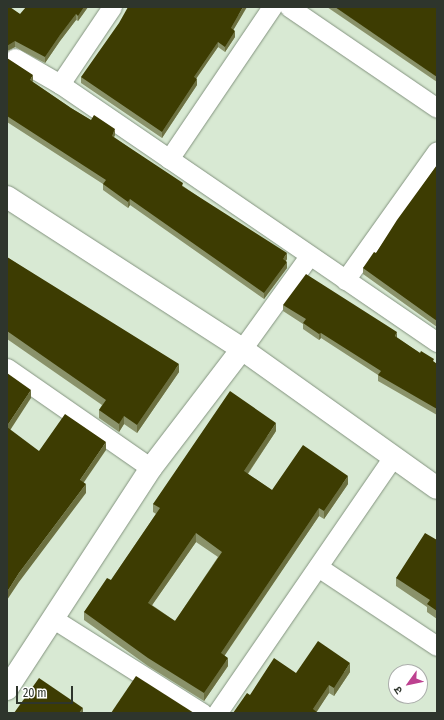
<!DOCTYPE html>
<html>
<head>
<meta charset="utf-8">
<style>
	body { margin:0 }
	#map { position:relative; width:444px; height:720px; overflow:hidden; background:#d8e9d3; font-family:"Fira Sans Condensed","Noto Sans Devanagari",sans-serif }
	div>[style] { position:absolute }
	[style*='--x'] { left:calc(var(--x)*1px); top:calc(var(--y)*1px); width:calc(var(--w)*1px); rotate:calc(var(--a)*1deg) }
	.roads { filter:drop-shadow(0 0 1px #83937f) drop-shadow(0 0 1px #83937f) }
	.minor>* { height:19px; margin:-9.5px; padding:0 9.5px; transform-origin:9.5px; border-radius:9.5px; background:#fff }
	.tertiary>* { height:22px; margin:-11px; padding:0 11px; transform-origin:11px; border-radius:11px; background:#fff }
	.wall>* { inset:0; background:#8a926a }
	.shaded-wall>* { inset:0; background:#6c7041 }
	.building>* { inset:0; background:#3d3c02 }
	span { translate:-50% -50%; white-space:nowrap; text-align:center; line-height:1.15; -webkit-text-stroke:4px #fff; paint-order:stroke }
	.frame { position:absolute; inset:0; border:8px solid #2e352c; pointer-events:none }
	.north { position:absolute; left:388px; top:664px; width:40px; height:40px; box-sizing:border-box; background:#fff; border:1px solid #abaeab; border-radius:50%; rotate:237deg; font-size:11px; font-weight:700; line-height:16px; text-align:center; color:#2e352c }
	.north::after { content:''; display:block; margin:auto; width:14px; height:18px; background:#bd4190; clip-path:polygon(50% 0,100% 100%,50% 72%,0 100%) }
	.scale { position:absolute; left:16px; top:686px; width:57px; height:18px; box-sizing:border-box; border:2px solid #2e352c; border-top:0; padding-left:5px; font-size:12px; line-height:14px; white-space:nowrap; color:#2e352c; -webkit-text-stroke:3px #fff; paint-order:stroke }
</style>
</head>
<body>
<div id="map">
	<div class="roads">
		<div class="minor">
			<i style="--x:289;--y:7;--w:179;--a:34.3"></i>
			<i style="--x:15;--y:58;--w:52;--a:30"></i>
			<i style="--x:60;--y:84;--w:457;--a:34.4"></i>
			<i style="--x:60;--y:84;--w:93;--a:-56"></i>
			<i style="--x:169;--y:159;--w:184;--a:-55.9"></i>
			<i style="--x:345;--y:280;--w:158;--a:-54.5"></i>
			<i style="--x:242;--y:349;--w:115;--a:-54.2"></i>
			<i style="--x:7;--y:368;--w:175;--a:34.8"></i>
			<i style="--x:318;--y:567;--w:143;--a:33.6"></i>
			<i style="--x:52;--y:618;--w:178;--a:32.3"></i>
			<i style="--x:217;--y:713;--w:309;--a:-55.5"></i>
		</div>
		<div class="tertiary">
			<i style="--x:7;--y:197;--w:280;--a:32.9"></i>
			<i style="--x:242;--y:349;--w:239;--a:35.5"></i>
			<i style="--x:7;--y:689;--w:264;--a:-56.9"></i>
			<i style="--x:151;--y:468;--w:150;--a:-52.6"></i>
		</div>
	</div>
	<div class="wall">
		<i style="clip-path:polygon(7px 7px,20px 14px,88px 7px,78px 21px,76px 20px,60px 41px,45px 63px,15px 47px,7px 51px)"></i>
		<i style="clip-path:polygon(327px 7px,437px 7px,437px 82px)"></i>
		<i style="clip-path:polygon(243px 13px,233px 30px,235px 37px,225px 52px,218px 47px,196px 78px,197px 85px,162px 138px,81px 83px,81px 77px)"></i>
		<i style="clip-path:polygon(7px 58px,33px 82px,71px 108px,115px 135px,114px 137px,183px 186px,287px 259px,286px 261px,287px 268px,264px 299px,130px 205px,128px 208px,103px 190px,103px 184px,7px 122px)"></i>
		<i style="clip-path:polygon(437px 165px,437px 327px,363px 274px,363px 268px,376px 253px)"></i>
		<i style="clip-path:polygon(7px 257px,179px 372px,137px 433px,124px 424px,119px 432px,99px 418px,99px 410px,102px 405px,7px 339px)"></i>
		<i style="clip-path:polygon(283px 305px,397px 338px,437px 364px,437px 415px,378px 381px,378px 375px,321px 338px,319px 340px,303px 329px,303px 324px,283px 311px)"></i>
		<i style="clip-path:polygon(evenodd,276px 431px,248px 474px,272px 490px,348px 484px,324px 519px,319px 516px,224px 655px,228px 666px,204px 701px,148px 666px,84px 620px,84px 612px,111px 580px,156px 514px,153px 512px,153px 504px,276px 431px,196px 542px,218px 557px,175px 621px,152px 605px,196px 542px)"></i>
		<i style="clip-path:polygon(437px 540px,437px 619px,427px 612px,427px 607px,396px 586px,396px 578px)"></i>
		<i style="clip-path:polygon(350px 672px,334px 696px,329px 693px,316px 712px,250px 695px,296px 673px)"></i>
	</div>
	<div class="shaded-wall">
		<i style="clip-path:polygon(84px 7px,88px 7px,78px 21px,78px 16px)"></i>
		<i style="clip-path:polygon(243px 7px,247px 7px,231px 34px,231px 28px)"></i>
		<i style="clip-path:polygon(76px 14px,76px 20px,60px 41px,45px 63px,45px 57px,60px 35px)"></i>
		<i style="clip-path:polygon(235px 31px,235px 37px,225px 52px,225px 47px)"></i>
		<i style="clip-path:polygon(15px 41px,15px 47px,7px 51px,7px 46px)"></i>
		<i style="clip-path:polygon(218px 42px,218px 47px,194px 82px,194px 77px)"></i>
		<i style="clip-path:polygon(33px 75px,33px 81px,30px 86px,30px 80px)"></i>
		<i style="clip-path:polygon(197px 79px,197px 85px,162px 138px,162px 132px)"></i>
		<i style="clip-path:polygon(115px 129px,115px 135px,112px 141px,112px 136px)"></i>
		<i style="clip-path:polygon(130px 199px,130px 205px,128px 208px,128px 202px)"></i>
		<i style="clip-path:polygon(287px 253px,287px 259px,283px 265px,283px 259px)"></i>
		<i style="clip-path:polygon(287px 262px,287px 268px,264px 299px,264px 293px)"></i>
		<i style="clip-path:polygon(397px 332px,397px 338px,395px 336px)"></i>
		<i style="clip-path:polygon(321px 333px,321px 338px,319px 340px,319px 334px)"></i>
		<i style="clip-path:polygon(179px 364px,179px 372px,137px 433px,137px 425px)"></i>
		<i style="clip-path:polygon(31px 390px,31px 398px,7px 435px,7px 426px)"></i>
		<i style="clip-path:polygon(124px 416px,124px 424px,119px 432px,119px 424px)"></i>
		<i style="clip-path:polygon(276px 423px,276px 431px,244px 479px,244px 471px)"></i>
		<i style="clip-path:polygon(106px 442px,106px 450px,80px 488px,80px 480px)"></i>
		<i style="clip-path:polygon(348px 476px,348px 484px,324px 519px,324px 511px)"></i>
		<i style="clip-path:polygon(86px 484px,86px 493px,19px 582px,7px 600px,7px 592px,19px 573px)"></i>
		<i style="clip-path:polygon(319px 508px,319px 516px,221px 661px,221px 653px)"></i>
		<i style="clip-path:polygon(196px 533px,196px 542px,148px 611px,148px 603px)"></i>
		<i style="clip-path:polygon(228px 658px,228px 666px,204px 701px,204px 693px)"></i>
		<i style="clip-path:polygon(350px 663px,350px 672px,334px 696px,334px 688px)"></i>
		<i style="clip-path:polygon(329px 685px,329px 693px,316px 713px,313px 709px)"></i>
		<i style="clip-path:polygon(83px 708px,83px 713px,79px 713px)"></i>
	</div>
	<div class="building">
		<i style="clip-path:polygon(7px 7px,10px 7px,20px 14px,26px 7px,84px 7px,78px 16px,76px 14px,60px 35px,45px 57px,15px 41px,7px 46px)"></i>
		<i style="clip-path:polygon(128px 7px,243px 7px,231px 28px,235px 31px,225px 47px,218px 42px,194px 77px,197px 79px,162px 132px,81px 77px,119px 23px)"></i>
		<i style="clip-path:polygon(335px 7px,437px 7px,437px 77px)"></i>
		<i style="clip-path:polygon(7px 58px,33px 75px,30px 80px,71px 108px,91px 120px,94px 115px,115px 129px,112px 136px,183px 183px,182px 186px,287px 253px,283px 259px,287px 262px,264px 293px,130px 199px,128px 202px,103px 184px,106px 180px,7px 116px)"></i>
		<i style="clip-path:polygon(437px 165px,437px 321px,363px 268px,374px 252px,376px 253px,397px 220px)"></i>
		<i style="clip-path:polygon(7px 257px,179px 364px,137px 425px,124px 416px,119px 424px,99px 410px,106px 400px,7px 331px)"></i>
		<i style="clip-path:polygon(306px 274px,397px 332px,395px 336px,420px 353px,421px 351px,434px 359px,433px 361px,437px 364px,437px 409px,378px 375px,381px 371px,321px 333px,319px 334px,303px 323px,306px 319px,283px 305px)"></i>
		<i style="clip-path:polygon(7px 373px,31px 390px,7px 426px)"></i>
		<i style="clip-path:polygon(evenodd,230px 391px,276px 423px,244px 471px,272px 490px,303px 445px,348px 476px,324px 511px,319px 508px,221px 653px,228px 658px,204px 693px,148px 658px,84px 612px,107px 578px,111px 580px,160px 508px,153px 504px,230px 391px,196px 533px,222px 552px,175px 621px,148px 603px,196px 533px)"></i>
		<i style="clip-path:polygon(65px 414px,106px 442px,80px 480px,86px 484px,19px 573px,7px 592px,7px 427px,39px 451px)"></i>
		<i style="clip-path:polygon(425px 533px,437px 540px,437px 611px,427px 604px,430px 600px,396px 578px)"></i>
		<i style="clip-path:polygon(318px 641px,350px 663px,334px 688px,329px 685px,313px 709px,318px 713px,233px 713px,247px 693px,250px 695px,274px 658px,296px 673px)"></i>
		<i style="clip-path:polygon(136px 676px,194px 713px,111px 713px)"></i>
		<i style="clip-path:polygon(39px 678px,83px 708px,79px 713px,14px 713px)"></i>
	</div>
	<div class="frame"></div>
	<div class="north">उ</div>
	<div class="scale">20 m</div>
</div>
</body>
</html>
